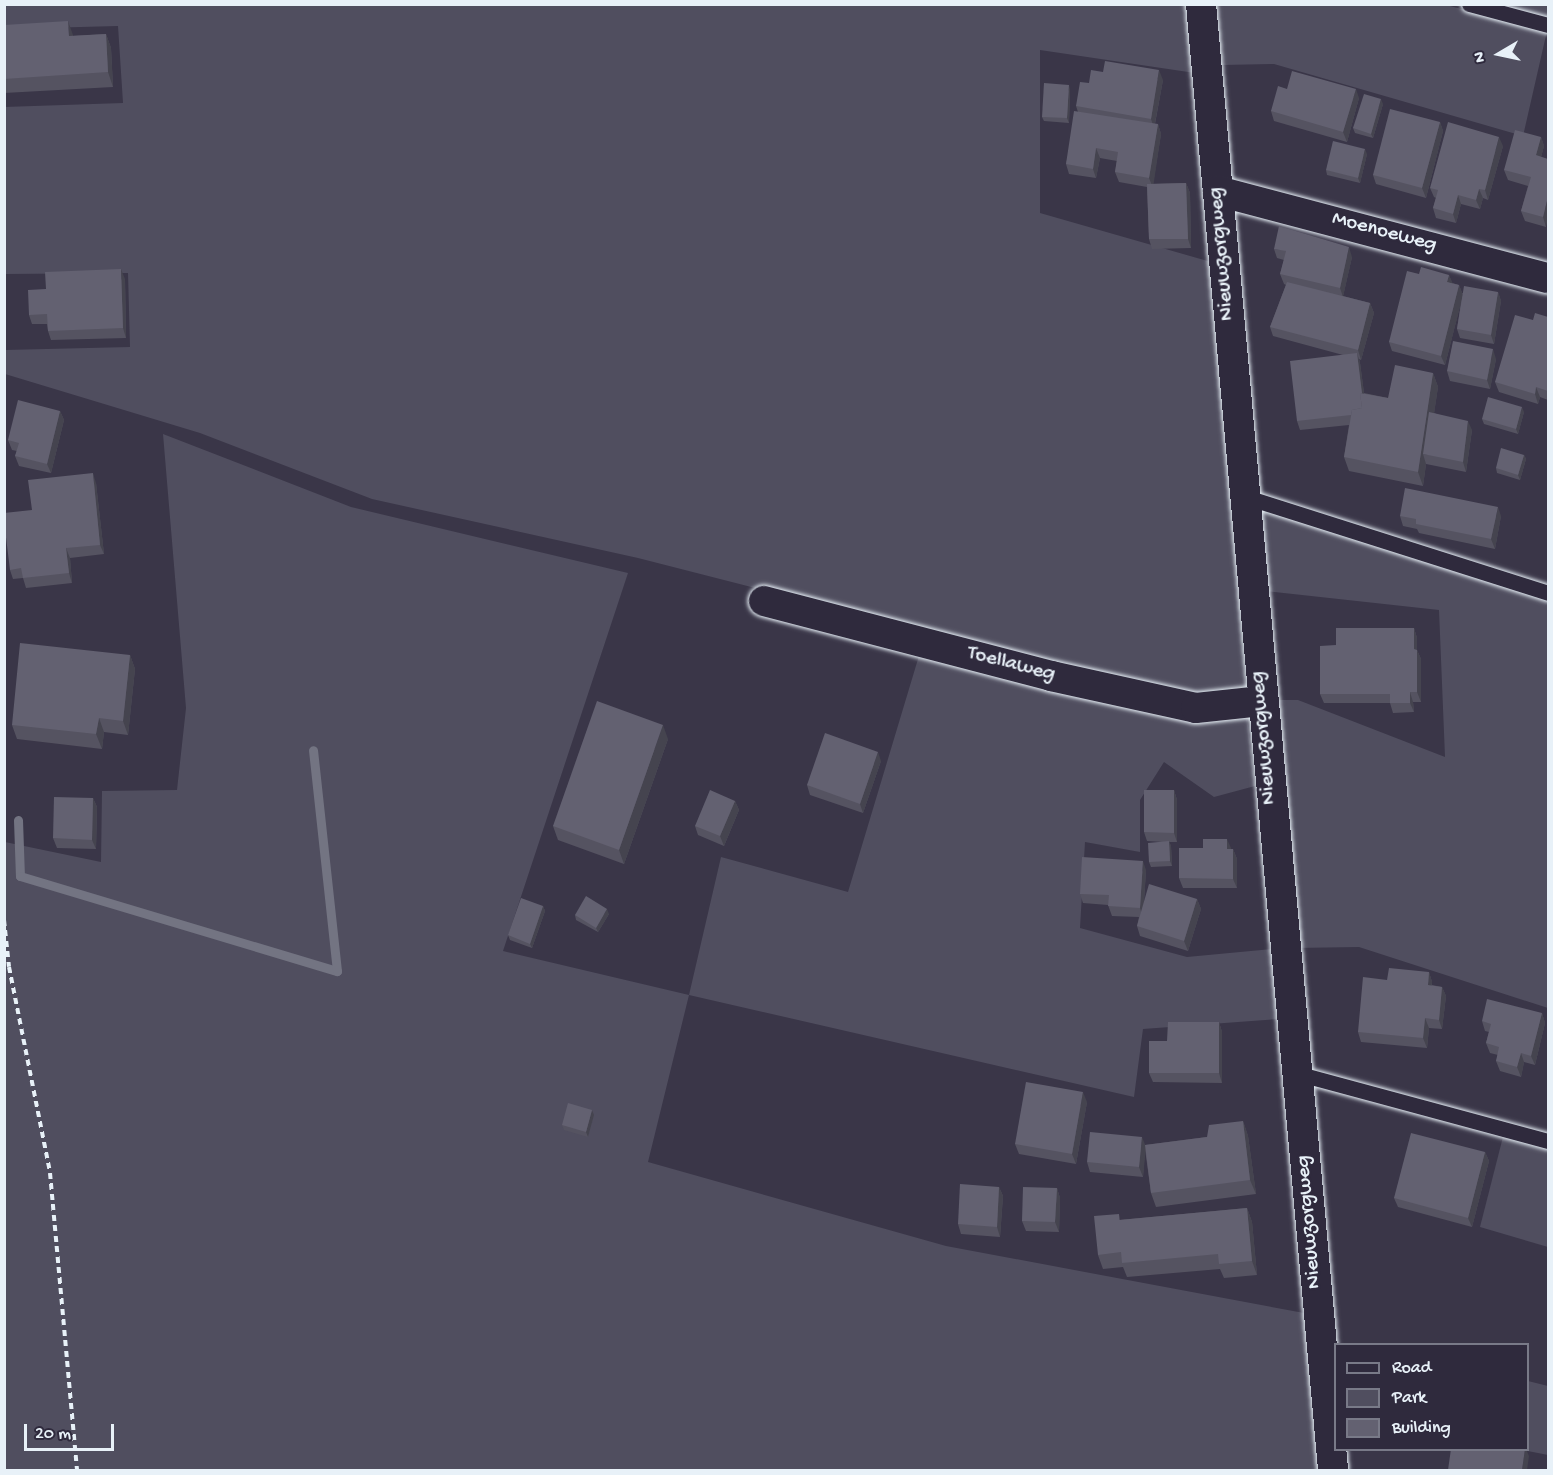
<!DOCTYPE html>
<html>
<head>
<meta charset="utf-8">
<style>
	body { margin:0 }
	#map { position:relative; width:1553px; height:1475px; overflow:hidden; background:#3a3648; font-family:"Gochi Hand",sans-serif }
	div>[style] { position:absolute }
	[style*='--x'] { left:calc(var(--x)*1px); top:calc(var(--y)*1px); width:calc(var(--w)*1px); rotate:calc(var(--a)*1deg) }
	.green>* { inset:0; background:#504e5f }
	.stream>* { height:9px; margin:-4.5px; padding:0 4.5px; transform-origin:4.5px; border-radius:4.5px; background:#737482 }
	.path>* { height:4px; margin-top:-2px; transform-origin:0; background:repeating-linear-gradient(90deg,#e8f1f8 0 6px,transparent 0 10.5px) }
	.roads { filter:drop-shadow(0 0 2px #e8f1f8) drop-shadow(0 0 2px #e8f1f8) }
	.service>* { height:15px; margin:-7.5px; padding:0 7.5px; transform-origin:7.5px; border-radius:7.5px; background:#2f2a3d }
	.minor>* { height:30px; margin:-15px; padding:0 15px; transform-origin:15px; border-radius:15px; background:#2f2a3d }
	.wall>* { inset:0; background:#555361 }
	.shaded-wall>* { inset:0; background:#45444f }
	.building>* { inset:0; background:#636171 }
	span { translate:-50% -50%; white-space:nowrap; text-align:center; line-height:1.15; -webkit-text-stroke:5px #2f2a3d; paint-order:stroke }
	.street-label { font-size:21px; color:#e8f1f8 }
	.frame { position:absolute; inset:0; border:6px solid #e8f1f8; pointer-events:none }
	.legend { position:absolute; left:1334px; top:1343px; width:195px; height:108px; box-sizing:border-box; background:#2f2a3d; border:2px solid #797a88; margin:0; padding:8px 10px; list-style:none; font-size:18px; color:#e8f1f8 }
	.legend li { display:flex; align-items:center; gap:12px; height:30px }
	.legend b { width:30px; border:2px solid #797a88 }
	.north { position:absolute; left:1469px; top:24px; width:60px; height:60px; -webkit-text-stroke:4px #2f2a3d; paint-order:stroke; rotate:261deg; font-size:16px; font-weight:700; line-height:24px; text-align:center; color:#e8f1f8 }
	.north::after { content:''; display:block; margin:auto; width:21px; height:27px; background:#e8f1f8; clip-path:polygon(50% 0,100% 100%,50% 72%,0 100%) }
	.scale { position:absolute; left:24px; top:1424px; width:90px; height:27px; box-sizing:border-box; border:3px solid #e8f1f8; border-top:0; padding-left:8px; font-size:18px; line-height:21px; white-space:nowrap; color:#e8f1f8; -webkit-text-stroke:4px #2f2a3d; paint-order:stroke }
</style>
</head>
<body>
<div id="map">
	<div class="green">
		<i style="clip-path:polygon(5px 5px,1190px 5px,1195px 73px,1040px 50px,1040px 213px,1211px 262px,1246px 686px,1219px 698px,1196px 701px,638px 558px,372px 499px,200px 433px,5px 374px,5px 350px,130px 347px,128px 273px,5px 274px,4px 107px,123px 103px,118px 26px,5px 29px)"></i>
		<i style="clip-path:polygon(1216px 5px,1446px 5px,1547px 31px,1523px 136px,1274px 64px,1222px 65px)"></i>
		<i style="clip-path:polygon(1497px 5px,1548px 5px,1548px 18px)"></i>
		<i style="clip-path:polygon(163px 434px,351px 507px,628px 573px,503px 951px,689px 995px,721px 857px,848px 892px,921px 649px,1247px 717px,1255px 786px,1214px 797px,1164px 762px,1140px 800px,1140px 852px,1085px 842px,1080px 928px,1187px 957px,1272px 949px,1278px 1019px,1143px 1029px,1134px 1097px,689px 995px,648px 1162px,946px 1246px,1304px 1313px,1318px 1470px,5px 1470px,5px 842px,101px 862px,102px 791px,177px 790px,186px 708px)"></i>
		<i style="clip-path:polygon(1260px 510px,1548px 598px,1548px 1008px,1359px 947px,1294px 948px,1273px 700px,1298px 700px,1445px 757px,1439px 610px,1266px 591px)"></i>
		<i style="clip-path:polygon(1505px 1129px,1548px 1142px,1548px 1247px,1480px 1227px)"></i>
		<i style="clip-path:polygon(1528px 1381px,1548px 1386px,1548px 1455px,1523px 1450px,1528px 1450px)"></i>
	</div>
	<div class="stream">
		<i style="--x:18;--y:820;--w:56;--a:88"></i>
		<i style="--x:20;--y:876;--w:331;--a:16.7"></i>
		<i style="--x:337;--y:971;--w:222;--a:-96.2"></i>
	</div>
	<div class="path">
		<i style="--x:4;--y:920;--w:47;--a:83.9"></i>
		<i style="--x:9;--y:967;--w:210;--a:78.7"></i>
		<i style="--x:50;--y:1173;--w:298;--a:84.8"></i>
	</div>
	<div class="roads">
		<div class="service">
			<i style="--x:1469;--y:4;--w:82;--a:14.9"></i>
			<i style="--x:1243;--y:496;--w:320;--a:17.6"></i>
			<i style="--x:1296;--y:1073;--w:261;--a:15.1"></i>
		</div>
		<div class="minor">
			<i style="--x:1201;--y:4;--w:1472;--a:84.85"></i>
			<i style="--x:1218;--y:191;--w:341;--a:14.8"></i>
			<i style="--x:764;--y:601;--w:297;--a:14.6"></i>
			<i style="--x:1051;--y:676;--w:148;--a:12.4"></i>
			<i style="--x:1196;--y:708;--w:66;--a:-6.1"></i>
		</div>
	</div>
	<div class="wall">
		<i style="clip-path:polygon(4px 25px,73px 36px,106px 34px,111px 48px,113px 87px,4px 93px)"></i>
		<i style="clip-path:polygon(1103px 72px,1163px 80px,1155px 124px,1158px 124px,1161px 134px,1153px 184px,1186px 183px,1190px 193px,1191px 248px,1152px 249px,1149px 239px,1147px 187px,1119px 182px,1115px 172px,1117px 161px,1100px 158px,1096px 178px,1069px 174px,1066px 164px,1078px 112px,1076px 106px,1089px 83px)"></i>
		<i style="clip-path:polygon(1070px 89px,1069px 123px,1044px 121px,1042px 117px)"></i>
		<i style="clip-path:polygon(1287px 89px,1359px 98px,1347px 142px,1274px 121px,1271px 111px)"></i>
		<i style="clip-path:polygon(1383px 104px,1373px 138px,1355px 133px,1353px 128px)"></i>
		<i style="clip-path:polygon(1440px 122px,1443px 131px,1426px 198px,1376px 184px,1373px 175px)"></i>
		<i style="clip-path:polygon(1541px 137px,1544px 146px,1541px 157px,1546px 227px,1525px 221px,1521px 211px,1528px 186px,1508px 180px,1504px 170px)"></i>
		<i style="clip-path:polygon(1503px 146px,1488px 200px,1483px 198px,1480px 209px,1461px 204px,1456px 223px,1436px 218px,1433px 208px,1436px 198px,1434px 197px,1430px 188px)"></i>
		<i style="clip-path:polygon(1367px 154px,1360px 183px,1327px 175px,1326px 170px)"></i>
		<i style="clip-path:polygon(1274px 249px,1352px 257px,1343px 296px,1370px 303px,1374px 313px,1361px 360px,1359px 359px,1360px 363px,1364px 393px,1388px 398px,1433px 373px,1438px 387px,1434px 413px,1472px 430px,1466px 472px,1426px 464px,1423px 486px,1349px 471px,1344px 457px,1349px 425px,1300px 430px,1297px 421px,1343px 355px,1273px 336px,1270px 327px,1286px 285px,1284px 284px,1280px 274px,1284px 260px,1277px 258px)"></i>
		<i style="clip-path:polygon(1419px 274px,1449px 275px,1452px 283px,1459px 285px,1462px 293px,1498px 292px,1501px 301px,1494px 344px,1460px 338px,1457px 329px,1461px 302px,1445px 365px,1392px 351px,1389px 342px)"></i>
		<i style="clip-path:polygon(125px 279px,126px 338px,51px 340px,48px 331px,47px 324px,32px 324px,29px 315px,46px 289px)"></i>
		<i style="clip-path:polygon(1548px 317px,1548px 400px,1540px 397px,1538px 404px,1499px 392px,1495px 382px,1533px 320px)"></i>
		<i style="clip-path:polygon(1496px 359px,1490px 389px,1450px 381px,1447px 371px)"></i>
		<i style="clip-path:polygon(60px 411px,64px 420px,51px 473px,19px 466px,15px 456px,17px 451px,12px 450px,8px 440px)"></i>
		<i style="clip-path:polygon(1524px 412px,1518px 434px,1484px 424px,1482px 419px)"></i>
		<i style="clip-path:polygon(1524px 455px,1526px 459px,1520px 480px,1497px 473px,1496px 468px)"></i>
		<i style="clip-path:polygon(96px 483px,104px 554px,70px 558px,72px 583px,26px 588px,23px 578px,13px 579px,10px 570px,32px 510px)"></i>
		<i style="clip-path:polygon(1400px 516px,1501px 516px,1495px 549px,1419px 533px,1417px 529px,1403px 526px)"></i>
		<i style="clip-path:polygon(1414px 628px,1417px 638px,1417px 650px,1421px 659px,1421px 702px,1413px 702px,1414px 712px,1393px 713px,1390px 703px,1324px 703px,1320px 694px,1336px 645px)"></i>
		<i style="clip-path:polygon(130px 655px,135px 669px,128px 735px,104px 732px,102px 749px,17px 739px,12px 725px)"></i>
		<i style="clip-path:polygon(668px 739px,624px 864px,558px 840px,553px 826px)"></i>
		<i style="clip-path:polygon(881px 761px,863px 813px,810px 795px,807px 785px)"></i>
		<i style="clip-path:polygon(1174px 790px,1177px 800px,1177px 842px,1169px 842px,1171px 846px,1172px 866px,1151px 867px,1149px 862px,1163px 842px,1147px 841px,1144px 832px)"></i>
		<i style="clip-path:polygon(93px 798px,97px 807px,96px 849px,57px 848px,53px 838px)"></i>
		<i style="clip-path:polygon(735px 801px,739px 810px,724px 846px,698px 835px,695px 826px)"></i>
		<i style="clip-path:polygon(1231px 849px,1233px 849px,1237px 859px,1237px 888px,1183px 888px,1179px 878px)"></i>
		<i style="clip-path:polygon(1146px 870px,1144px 901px,1197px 899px,1201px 909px,1188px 951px,1140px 936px,1137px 926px,1139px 917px,1112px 916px,1108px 905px,1083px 903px,1080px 894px)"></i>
		<i style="clip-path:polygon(543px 906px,545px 911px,532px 948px,510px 940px,508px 935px)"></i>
		<i style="clip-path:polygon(609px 914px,598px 932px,576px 920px,575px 915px)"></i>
		<i style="clip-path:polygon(1429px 972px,1432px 982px,1432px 985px,1442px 987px,1446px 996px,1442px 1029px,1429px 1028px,1427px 1048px,1361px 1042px,1358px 1032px,1387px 980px)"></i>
		<i style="clip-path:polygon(1542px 1013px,1545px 1023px,1535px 1065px,1524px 1062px,1521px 1077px,1500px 1071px,1496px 1061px,1498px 1055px,1490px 1053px,1486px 1043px,1489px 1032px,1485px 1031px,1482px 1021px)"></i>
		<i style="clip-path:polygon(1219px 1022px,1222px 1032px,1222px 1083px,1153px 1082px,1149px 1073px,1167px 1041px)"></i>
		<i style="clip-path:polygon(1087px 1102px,1076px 1164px,1019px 1154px,1015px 1144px)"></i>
		<i style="clip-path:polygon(594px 1115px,588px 1137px,564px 1130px,562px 1125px)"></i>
		<i style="clip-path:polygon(1243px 1121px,1248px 1136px,1256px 1194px,1156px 1207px,1151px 1193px,1145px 1149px,1143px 1177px,1090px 1172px,1087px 1162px,1145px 1145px,1207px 1137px)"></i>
		<i style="clip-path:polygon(1485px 1152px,1489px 1161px,1472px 1227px,1398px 1207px,1394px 1198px)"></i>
		<i style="clip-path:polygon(999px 1187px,1003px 1196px,1000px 1237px,961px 1234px,958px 1224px)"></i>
		<i style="clip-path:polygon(1057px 1188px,1060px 1198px,1059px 1232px,1026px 1231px,1022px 1221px)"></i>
		<i style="clip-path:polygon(1247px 1208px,1252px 1222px,1257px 1275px,1224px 1278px,1220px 1269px,1127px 1277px,1123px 1267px,1103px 1269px,1098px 1255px,1119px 1214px,1120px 1220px)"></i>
	</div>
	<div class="shaded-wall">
		<i style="clip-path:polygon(68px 21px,73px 35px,74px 50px,69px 36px)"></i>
		<i style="clip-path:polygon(106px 34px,111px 48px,113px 87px,108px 72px)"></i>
		<i style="clip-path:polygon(1159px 70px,1163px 80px,1154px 128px,1151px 119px)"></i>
		<i style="clip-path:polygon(1069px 85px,1070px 89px,1069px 123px,1067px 118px)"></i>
		<i style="clip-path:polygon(1356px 89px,1359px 98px,1347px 142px,1343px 132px)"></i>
		<i style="clip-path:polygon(1381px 99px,1383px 104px,1373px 138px,1371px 134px)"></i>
		<i style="clip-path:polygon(1440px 122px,1443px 131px,1426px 198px,1422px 188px)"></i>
		<i style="clip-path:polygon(1158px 124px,1161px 134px,1153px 188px,1149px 178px)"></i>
		<i style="clip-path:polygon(1499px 137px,1503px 146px,1488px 200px,1485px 190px)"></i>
		<i style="clip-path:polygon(1541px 137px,1544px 146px,1539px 165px,1536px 155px)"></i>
		<i style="clip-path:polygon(1096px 148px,1100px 158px,1096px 178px,1093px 169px)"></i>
		<i style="clip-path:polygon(1365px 149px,1367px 154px,1360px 183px,1358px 178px)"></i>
		<i style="clip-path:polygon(1186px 183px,1190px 193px,1191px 248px,1188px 239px)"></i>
		<i style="clip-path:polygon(1479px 189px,1483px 198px,1480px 209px,1476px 200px)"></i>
		<i style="clip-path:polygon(1458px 195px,1461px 204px,1456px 223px,1453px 214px)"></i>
		<i style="clip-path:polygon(1548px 197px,1548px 219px,1546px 227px,1543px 217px)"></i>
		<i style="clip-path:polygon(1349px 247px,1352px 257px,1343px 297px,1340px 288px)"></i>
		<i style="clip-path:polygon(121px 269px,125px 279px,126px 338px,123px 328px)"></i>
		<i style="clip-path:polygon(1449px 275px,1453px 284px,1447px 282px)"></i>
		<i style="clip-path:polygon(1459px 285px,1463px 295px,1445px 365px,1441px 356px)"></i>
		<i style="clip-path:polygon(1498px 292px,1501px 301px,1494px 344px,1491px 335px)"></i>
		<i style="clip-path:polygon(1370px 303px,1374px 313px,1361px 360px,1358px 350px)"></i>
		<i style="clip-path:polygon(1493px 349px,1496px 359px,1490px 389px,1487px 380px)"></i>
		<i style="clip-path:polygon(1357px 353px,1360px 363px,1368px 423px,1364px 413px)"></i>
		<i style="clip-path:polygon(1433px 373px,1438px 387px,1428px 455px,1423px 454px,1426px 464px,1423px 486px,1418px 472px)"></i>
		<i style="clip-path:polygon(1536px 387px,1540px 397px,1538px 404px,1535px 394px)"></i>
		<i style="clip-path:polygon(1522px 407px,1524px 412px,1518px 434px,1516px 429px)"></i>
		<i style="clip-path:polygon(60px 411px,64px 420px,51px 473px,47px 464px)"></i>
		<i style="clip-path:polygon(1468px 421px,1472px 430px,1466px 472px,1463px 462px)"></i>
		<i style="clip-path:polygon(1524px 455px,1526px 459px,1520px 480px,1518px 475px)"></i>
		<i style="clip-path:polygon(93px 473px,96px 483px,104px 554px,100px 545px)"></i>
		<i style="clip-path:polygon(1498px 507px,1501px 516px,1495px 549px,1491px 539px)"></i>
		<i style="clip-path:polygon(66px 548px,70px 558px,72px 583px,69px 573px)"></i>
		<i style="clip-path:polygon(1414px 628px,1417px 638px,1417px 659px,1414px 649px)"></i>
		<i style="clip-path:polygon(1417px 650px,1421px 659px,1421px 702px,1417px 692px)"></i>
		<i style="clip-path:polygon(130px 655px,135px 669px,128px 735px,123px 721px)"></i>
		<i style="clip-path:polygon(1410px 692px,1413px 702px,1414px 712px,1410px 703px)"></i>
		<i style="clip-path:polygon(99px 718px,104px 732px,102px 749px,96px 734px)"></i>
		<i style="clip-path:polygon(663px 725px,668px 739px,624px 864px,619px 850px)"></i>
		<i style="clip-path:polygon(878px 752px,881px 761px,863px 813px,860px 804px)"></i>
		<i style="clip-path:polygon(1174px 790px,1177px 800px,1177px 842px,1174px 833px)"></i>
		<i style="clip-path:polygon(93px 798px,97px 807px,96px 849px,92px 840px)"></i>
		<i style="clip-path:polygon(735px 801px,739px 810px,724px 846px,720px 836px)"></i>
		<i style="clip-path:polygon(1227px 839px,1231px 848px,1230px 859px,1227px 849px)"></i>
		<i style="clip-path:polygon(1169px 841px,1171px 846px,1172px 866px,1170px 861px)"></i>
		<i style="clip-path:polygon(1233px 849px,1237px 859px,1237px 888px,1233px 879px)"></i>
		<i style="clip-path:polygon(1143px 861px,1146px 870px,1143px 918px,1140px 908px)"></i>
		<i style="clip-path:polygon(1197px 899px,1201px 909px,1188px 951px,1184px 941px)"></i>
		<i style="clip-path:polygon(543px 906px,545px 911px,532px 948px,530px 944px)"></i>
		<i style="clip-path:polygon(607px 909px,609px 914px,598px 932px,596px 928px)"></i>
		<i style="clip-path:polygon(1429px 972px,1432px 982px,1431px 994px,1428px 985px)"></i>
		<i style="clip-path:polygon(1442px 987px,1446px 996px,1442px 1029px,1439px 1020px)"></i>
		<i style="clip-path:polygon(1542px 1013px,1545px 1023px,1535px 1065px,1531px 1056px)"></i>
		<i style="clip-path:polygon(1425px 1018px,1429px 1028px,1427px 1048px,1423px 1038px)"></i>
		<i style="clip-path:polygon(1219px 1022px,1222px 1032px,1222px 1083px,1219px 1073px)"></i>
		<i style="clip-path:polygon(1521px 1053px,1524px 1062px,1521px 1077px,1517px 1067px)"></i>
		<i style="clip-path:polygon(1083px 1092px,1087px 1102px,1076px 1164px,1072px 1154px)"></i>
		<i style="clip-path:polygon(592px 1110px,594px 1115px,588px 1137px,586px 1132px)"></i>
		<i style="clip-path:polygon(1243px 1121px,1248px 1136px,1256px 1194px,1250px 1180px)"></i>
		<i style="clip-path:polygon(1142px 1137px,1146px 1147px,1143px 1177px,1139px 1167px)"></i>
		<i style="clip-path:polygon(1485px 1152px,1489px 1161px,1472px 1227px,1468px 1218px)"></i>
		<i style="clip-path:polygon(999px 1187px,1003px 1196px,1000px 1237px,997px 1227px)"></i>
		<i style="clip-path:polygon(1057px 1188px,1060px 1198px,1059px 1232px,1055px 1222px)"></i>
		<i style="clip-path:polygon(1247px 1208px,1252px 1222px,1257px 1275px,1252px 1261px)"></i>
		<i style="clip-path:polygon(1525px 1449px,1526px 1449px,1529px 1456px,1527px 1470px,1522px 1470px)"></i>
	</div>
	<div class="building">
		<i style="clip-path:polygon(68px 21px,69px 36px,106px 34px,108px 72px,4px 79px,4px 25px)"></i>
		<i style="clip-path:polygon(1105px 61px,1159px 70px,1151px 119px,1076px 106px,1080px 82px,1089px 83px,1091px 70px,1103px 72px)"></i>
		<i style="clip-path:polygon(1292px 71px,1356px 89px,1343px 132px,1271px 111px,1278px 86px,1287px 89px)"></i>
		<i style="clip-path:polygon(1044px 83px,1069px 85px,1067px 118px,1042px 117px)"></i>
		<i style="clip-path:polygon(1364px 94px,1381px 99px,1371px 134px,1353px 128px)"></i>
		<i style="clip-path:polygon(1390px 109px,1440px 122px,1422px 188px,1373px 175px)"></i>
		<i style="clip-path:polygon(1074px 111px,1158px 124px,1149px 178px,1115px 172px,1118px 152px,1096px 148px,1093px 169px,1066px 164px)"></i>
		<i style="clip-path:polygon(1448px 122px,1499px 137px,1485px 190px,1479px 189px,1476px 200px,1458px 195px,1453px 214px,1433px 208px,1438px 190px,1430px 188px)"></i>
		<i style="clip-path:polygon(1515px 130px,1541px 137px,1536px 155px,1548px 159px,1548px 197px,1543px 217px,1521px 211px,1531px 177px,1504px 170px)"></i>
		<i style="clip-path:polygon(1333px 141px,1365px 149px,1358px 178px,1326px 170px)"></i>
		<i style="clip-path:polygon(1186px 183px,1188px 239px,1149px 239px,1147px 184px)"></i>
		<i style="clip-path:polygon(1279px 226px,1349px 247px,1340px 288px,1280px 274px,1286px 251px,1274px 249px)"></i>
		<i style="clip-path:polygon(1421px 267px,1449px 275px,1447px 282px,1459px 285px,1441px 356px,1389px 342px,1407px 271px,1419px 274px)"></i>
		<i style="clip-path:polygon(121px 269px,123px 328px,48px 331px,47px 314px,29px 315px,28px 290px,46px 289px,45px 272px)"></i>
		<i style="clip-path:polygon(1287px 282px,1370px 303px,1358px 350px,1270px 327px)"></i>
		<i style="clip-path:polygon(1464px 286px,1498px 292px,1491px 335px,1457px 329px)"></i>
		<i style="clip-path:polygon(1535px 313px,1548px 317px,1548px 391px,1536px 387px,1535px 394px,1495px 382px,1515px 315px,1533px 320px)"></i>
		<i style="clip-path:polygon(1453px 341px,1493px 349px,1487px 380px,1447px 371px)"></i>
		<i style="clip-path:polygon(1357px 353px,1362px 393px,1360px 393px,1362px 408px,1352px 410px,1351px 415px,1297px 421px,1290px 361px)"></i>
		<i style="clip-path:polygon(1395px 365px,1433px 373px,1418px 472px,1344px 457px,1352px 410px,1362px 408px,1360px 393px,1388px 398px)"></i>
		<i style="clip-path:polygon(1488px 397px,1522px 407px,1516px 429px,1482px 419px)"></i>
		<i style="clip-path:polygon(18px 400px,60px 411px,47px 464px,15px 456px,19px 443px,8px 440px)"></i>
		<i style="clip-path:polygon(1429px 412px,1468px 421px,1463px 462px,1423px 454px)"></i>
		<i style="clip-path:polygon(1501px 448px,1524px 455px,1518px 475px,1496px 468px)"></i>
		<i style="clip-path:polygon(93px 473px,100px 545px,66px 548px,69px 573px,23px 578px,21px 568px,10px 570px,4px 521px,4px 513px,32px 510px,28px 480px)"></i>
		<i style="clip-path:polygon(1405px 488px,1498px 507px,1491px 539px,1416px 524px,1416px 519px,1400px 516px)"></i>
		<i style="clip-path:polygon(1336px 628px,1414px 628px,1414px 649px,1417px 650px,1417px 692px,1410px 692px,1410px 703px,1390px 703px,1390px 694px,1320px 694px,1320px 646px,1336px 645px)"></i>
		<i style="clip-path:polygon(20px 643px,130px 655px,123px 721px,99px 718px,96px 734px,12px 725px)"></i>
		<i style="clip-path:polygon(597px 701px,663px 725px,619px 850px,553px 826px)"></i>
		<i style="clip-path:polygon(825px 733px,878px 752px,860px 804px,807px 785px)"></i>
		<i style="clip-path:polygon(710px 790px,735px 801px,720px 836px,695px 826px)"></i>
		<i style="clip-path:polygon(1144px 790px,1174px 790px,1174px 833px,1144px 832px)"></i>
		<i style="clip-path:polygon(54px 797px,93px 798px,92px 840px,53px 838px)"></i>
		<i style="clip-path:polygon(1203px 839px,1227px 839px,1227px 849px,1233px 849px,1233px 879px,1179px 878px,1179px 848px,1203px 848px)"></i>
		<i style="clip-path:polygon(1169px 841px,1170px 861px,1149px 862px,1148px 843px)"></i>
		<i style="clip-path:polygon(1082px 857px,1143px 861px,1140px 908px,1108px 906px,1109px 895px,1080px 894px)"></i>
		<i style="clip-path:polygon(1149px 884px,1197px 899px,1184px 941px,1137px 926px)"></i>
		<i style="clip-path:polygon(586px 896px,607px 909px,596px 928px,575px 915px)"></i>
		<i style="clip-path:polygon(521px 898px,543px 906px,530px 944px,508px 935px)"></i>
		<i style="clip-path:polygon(1389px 968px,1429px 972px,1428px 985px,1442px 987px,1439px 1020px,1425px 1018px,1423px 1038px,1358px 1032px,1363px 977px,1387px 980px)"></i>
		<i style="clip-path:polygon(1487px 999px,1542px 1013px,1531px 1056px,1521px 1053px,1517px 1067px,1496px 1061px,1499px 1047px,1486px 1043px,1491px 1024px,1482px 1021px)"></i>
		<i style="clip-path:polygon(1168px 1022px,1219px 1022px,1219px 1073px,1149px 1073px,1149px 1041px,1167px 1041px)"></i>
		<i style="clip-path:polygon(1026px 1082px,1083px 1092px,1072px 1154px,1015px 1144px)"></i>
		<i style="clip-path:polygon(568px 1103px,592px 1110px,586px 1132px,562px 1125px)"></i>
		<i style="clip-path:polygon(1243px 1121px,1250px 1180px,1151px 1193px,1145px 1145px,1207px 1137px,1209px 1125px)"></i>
		<i style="clip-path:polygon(1090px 1132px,1142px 1137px,1139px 1167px,1087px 1162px)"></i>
		<i style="clip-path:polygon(1411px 1133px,1485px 1152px,1468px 1218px,1394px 1198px)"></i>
		<i style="clip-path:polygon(960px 1184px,999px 1187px,997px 1227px,958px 1224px)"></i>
		<i style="clip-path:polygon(1023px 1187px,1057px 1188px,1055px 1222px,1022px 1221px)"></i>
		<i style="clip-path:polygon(1247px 1208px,1252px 1261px,1219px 1264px,1218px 1254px,1122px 1263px,1121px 1252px,1098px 1255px,1094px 1216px,1119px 1214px,1119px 1220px)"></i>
		<i style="clip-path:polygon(1451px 1449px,1525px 1449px,1522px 1470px,1448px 1470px)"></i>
	</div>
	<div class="street-label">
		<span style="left:1384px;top:233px;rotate:15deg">Moenoeweg</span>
		<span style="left:1223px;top:254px;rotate:-95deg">Nieuwzorgweg</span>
		<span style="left:1011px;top:665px;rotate:15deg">Toellaweg</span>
		<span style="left:1265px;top:738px;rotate:-95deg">Nieuwzorgweg</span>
		<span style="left:1310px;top:1222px;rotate:-95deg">Nieuwzorgweg</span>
	</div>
	<div class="frame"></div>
	<ul class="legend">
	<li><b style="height:8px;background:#2f2a3d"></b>Road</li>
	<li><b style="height:16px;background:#504e5f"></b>Park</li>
	<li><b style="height:16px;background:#636171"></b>Building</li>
	</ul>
	<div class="north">N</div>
	<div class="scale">20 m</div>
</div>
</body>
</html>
